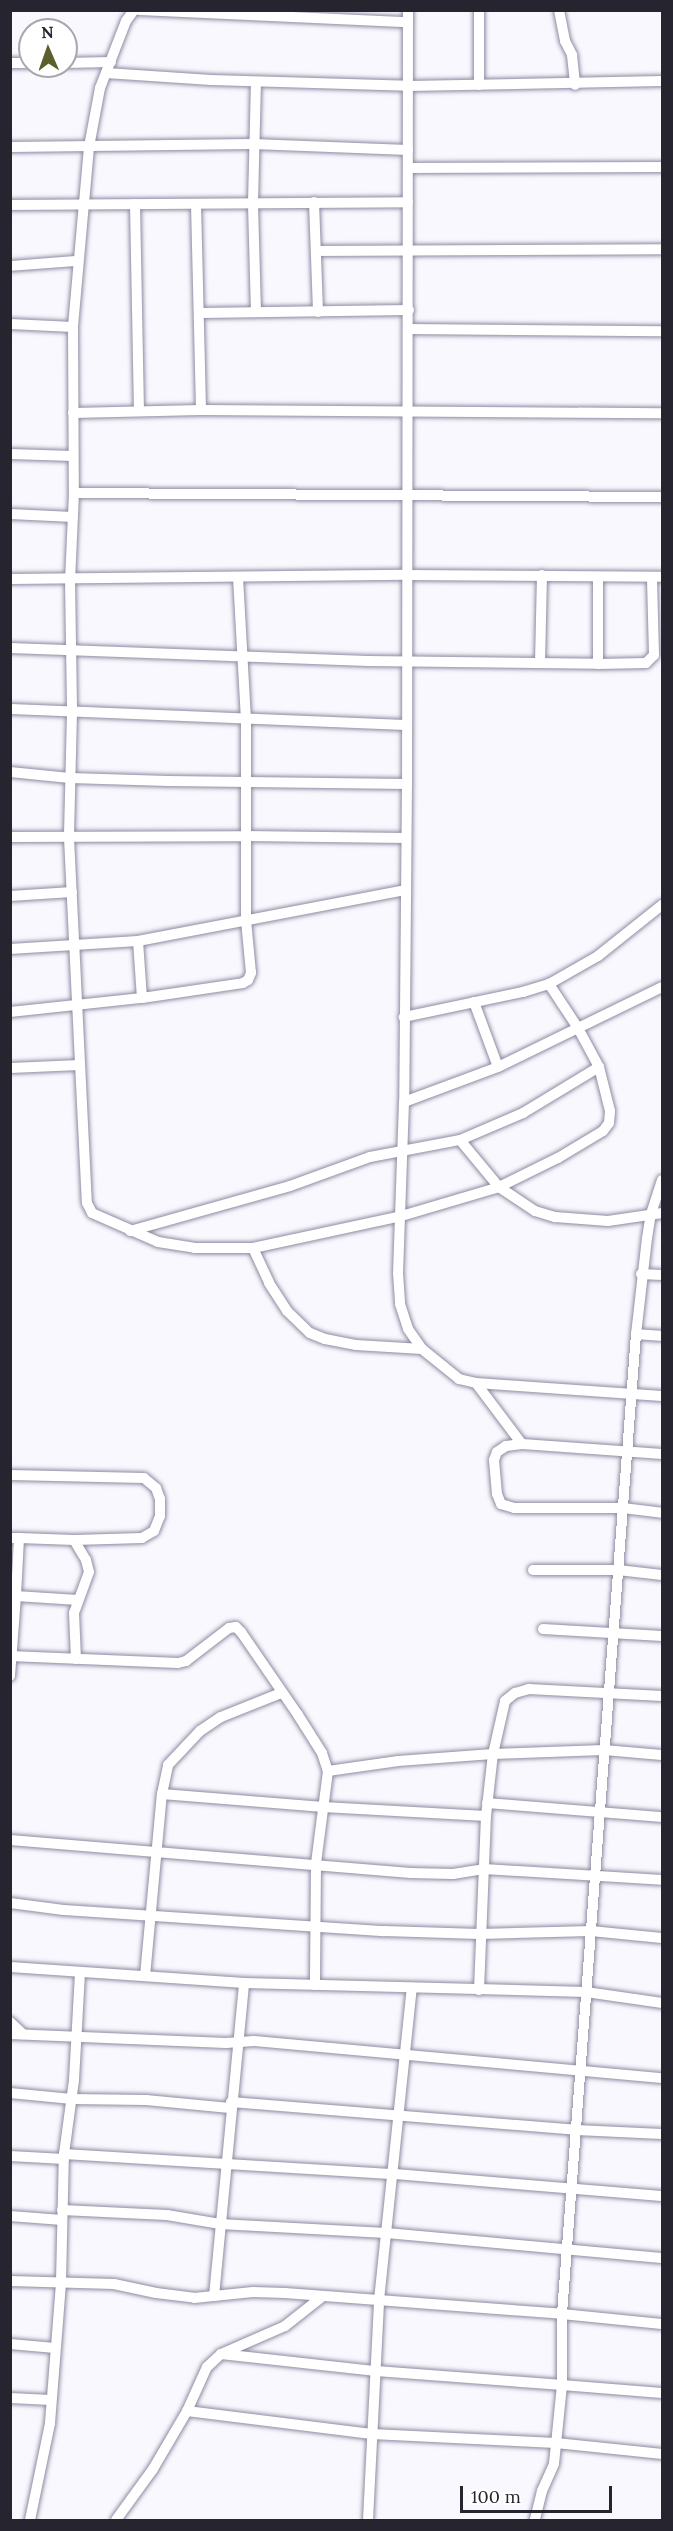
<!DOCTYPE html>
<html>
<head>
<meta charset="utf-8">
<style>
	body { margin:0 }
	#map { position:relative; width:673px; height:2531px; overflow:hidden; background:#f9f8fe; font-family:Lora,serif }
	div>[style] { position:absolute }
	[style*='--x'] { left:calc(var(--x)*1px); top:calc(var(--y)*1px); width:calc(var(--w)*1px); rotate:calc(var(--a)*1deg) }
	.roads { filter:drop-shadow(0 0 2px #8d8ba2) drop-shadow(0 0 2px #8d8ba2) }
	.minor>* { height:10px; margin:-5px; padding:0 5px; transform-origin:5px; border-radius:5px; background:#fff }
	span { translate:-50% -50%; white-space:nowrap; text-align:center; line-height:1.15; -webkit-text-stroke:6px #fff; paint-order:stroke }
	.frame { position:absolute; inset:0; border:12px solid #26242e; pointer-events:none }
	.north { position:absolute; left:18px; top:18px; width:60px; height:60px; box-sizing:border-box; background:#fff; border:2px solid #a8a7ab; border-radius:50%; rotate:358deg; font-size:16px; font-weight:700; line-height:24px; text-align:center; color:#26242e }
	.north::after { content:''; display:block; margin:auto; width:21px; height:27px; background:#5c5e2b; clip-path:polygon(50% 0,100% 100%,50% 72%,0 100%) }
	.scale { position:absolute; left:460px; top:2486px; width:152px; height:27px; box-sizing:border-box; border:3px solid #26242e; border-top:0; padding-left:8px; font-size:18px; line-height:21px; white-space:nowrap; color:#26242e; -webkit-text-stroke:4px #fff; paint-order:stroke }
</style>
</head>
<body>
<div id="map">
	<div class="roads">
		<div class="minor">
			<i style="--x:134;--y:10;--w:14;--a:126"></i>
			<i style="--x:126;--y:21;--w:72;--a:111.2"></i>
			<i style="--x:100;--y:88;--w:60;--a:100.6"></i>
			<i style="--x:89;--y:147;--w:181;--a:95.1"></i>
			<i style="--x:73;--y:327;--w:166;--a:89.7"></i>
			<i style="--x:74;--y:493;--w:87;--a:92.6"></i>
			<i style="--x:70;--y:580;--w:132;--a:89.1"></i>
			<i style="--x:72;--y:712;--w:126;--a:91.4"></i>
			<i style="--x:69;--y:838;--w:365;--a:87.2"></i>
			<i style="--x:87;--y:1203;--w:11;--a:63"></i>
			<i style="--x:92;--y:1213;--w:72;--a:23.7"></i>
			<i style="--x:158;--y:1242;--w:36;--a:9"></i>
			<i style="--x:194;--y:1248;--w:59;--a:0"></i>
			<i style="--x:253;--y:1248;--w:148;--a:-12.1"></i>
			<i style="--x:398;--y:1217;--w:105;--a:-16.5"></i>
			<i style="--x:499;--y:1187;--w:66;--a:-26.2"></i>
			<i style="--x:558;--y:1158;--w:52;--a:-31"></i>
			<i style="--x:603;--y:1131;--w:10;--a:-53"></i>
			<i style="--x:609;--y:1123;--w:12;--a:-85"></i>
			<i style="--x:610;--y:1111;--w:45;--a:-104"></i>
			<i style="--x:139;--y:10;--w:269;--a:2.6"></i>
			<i style="--x:408;--y:10;--w:774;--a:90.07"></i>
			<i style="--x:407;--y:784;--w:318;--a:90.5"></i>
			<i style="--x:404;--y:1102;--w:171;--a:92"></i>
			<i style="--x:398;--y:1273;--w:31;--a:86"></i>
			<i style="--x:400;--y:1304;--w:26;--a:72"></i>
			<i style="--x:408;--y:1329;--w:24;--a:55"></i>
			<i style="--x:422;--y:1349;--w:48;--a:39"></i>
			<i style="--x:459;--y:1379;--w:17;--a:13"></i>
			<i style="--x:476;--y:1383;--w:186;--a:4"></i>
			<i style="--x:479;--y:10;--w:75;--a:90"></i>
			<i style="--x:559;--y:10;--w:32;--a:79"></i>
			<i style="--x:565;--y:41;--w:16;--a:63"></i>
			<i style="--x:572;--y:55;--w:30;--a:84"></i>
			<i style="--x:10;--y:63;--w:20;--a:0"></i>
			<i style="--x:66;--y:63;--w:45;--a:-1.3"></i>
			<i style="--x:106;--y:73;--w:105;--a:3.8"></i>
			<i style="--x:211;--y:80;--w:197;--a:1.7"></i>
			<i style="--x:408;--y:86;--w:254;--a:-1.1"></i>
			<i style="--x:10;--y:147;--w:243;--a:-0.7"></i>
			<i style="--x:253;--y:144;--w:155;--a:2.2"></i>
			<i style="--x:408;--y:168;--w:254;--a:-0.2"></i>
			<i style="--x:314;--y:202;--w:110;--a:87.9"></i>
			<i style="--x:135;--y:204;--w:207;--a:88.9"></i>
			<i style="--x:196;--y:204;--w:206;--a:88.6"></i>
			<i style="--x:10;--y:205;--w:398;--a:-0.4"></i>
			<i style="--x:316;--y:251;--w:346;--a:-0.3"></i>
			<i style="--x:10;--y:266;--w:67;--a:-4.3"></i>
			<i style="--x:256;--y:312;--w:109;--a:-91.6"></i>
			<i style="--x:253;--y:203;--w:121;--a:-88.6"></i>
			<i style="--x:201;--y:313;--w:208;--a:-0.8"></i>
			<i style="--x:10;--y:324;--w:63;--a:2.7"></i>
			<i style="--x:408;--y:329;--w:254;--a:0.5"></i>
			<i style="--x:73;--y:413;--w:128;--a:-1.3"></i>
			<i style="--x:201;--y:410;--w:461;--a:0.4"></i>
			<i style="--x:10;--y:454;--w:63;--a:1.8"></i>
			<i style="--x:74;--y:493;--w:588;--a:0.39"></i>
			<i style="--x:10;--y:514;--w:63;--a:2.7"></i>
			<i style="--x:10;--y:579;--w:396;--a:-0.6"></i>
			<i style="--x:406;--y:575;--w:256;--a:0.4"></i>
			<i style="--x:10;--y:648;--w:358;--a:2.1"></i>
			<i style="--x:368;--y:661;--w:230;--a:0.7"></i>
			<i style="--x:598;--y:664;--w:87;--a:-90"></i>
			<i style="--x:540;--y:663;--w:88;--a:-88.7"></i>
			<i style="--x:598;--y:664;--w:48;--a:-1.2"></i>
			<i style="--x:646;--y:663;--w:11;--a:-45"></i>
			<i style="--x:654;--y:655;--w:77;--a:-91.5"></i>
			<i style="--x:10;--y:709;--w:397;--a:2.3"></i>
			<i style="--x:10;--y:772;--w:60;--a:5.7"></i>
			<i style="--x:70;--y:778;--w:98;--a:1.8"></i>
			<i style="--x:168;--y:781;--w:239;--a:0.7"></i>
			<i style="--x:10;--y:837;--w:234;--a:-0.2"></i>
			<i style="--x:244;--y:836;--w:162;--a:0.7"></i>
			<i style="--x:10;--y:896;--w:62;--a:-3.7"></i>
			<i style="--x:138;--y:941;--w:57;--a:86"></i>
			<i style="--x:10;--y:949;--w:128;--a:-3.6"></i>
			<i style="--x:138;--y:941;--w:273;--a:-10.8"></i>
			<i style="--x:549;--y:984;--w:56;--a:-29.7"></i>
			<i style="--x:598;--y:956;--w:82;--a:-38.6"></i>
			<i style="--x:474;--y:1002;--w:69;--a:69.7"></i>
			<i style="--x:10;--y:1012;--w:133;--a:-6.1"></i>
			<i style="--x:142;--y:998;--w:102;--a:-8.4"></i>
			<i style="--x:243;--y:983;--w:6;--a:-31"></i>
			<i style="--x:248;--y:980;--w:8;--a:-67"></i>
			<i style="--x:251;--y:973;--w:53;--a:-95.4"></i>
			<i style="--x:246;--y:920;--w:200;--a:-90"></i>
			<i style="--x:246;--y:720;--w:143;--a:-93.2"></i>
			<i style="--x:10;--y:1068;--w:70;--a:-2.5"></i>
			<i style="--x:404;--y:1102;--w:100;--a:-20.4"></i>
			<i style="--x:498;--y:1067;--w:182;--a:-26"></i>
			<i style="--x:460;--y:1140;--w:61;--a:50.3"></i>
			<i style="--x:499;--y:1187;--w:43;--a:33.7"></i>
			<i style="--x:535;--y:1211;--w:21;--a:17"></i>
			<i style="--x:555;--y:1217;--w:53;--a:4.3"></i>
			<i style="--x:608;--y:1221;--w:55;--a:-8.4"></i>
			<i style="--x:662;--y:1180;--w:35;--a:108"></i>
			<i style="--x:651;--y:1213;--w:25;--a:99"></i>
			<i style="--x:647;--y:1238;--w:97;--a:96.5"></i>
			<i style="--x:636;--y:1334;--w:983;--a:94.32"></i>
			<i style="--x:562;--y:2314;--w:100;--a:5.7"></i>
			<i style="--x:130;--y:1231;--w:166;--a:-15.7"></i>
			<i style="--x:290;--y:1186;--w:85;--a:-19.9"></i>
			<i style="--x:370;--y:1157;--w:92;--a:-10.7"></i>
			<i style="--x:460;--y:1140;--w:69;--a:-23.2"></i>
			<i style="--x:523;--y:1113;--w:89;--a:-31.2"></i>
			<i style="--x:599;--y:1067;--w:44;--a:-118.3"></i>
			<i style="--x:578;--y:1028;--w:53;--a:-123.4"></i>
			<i style="--x:549;--y:984;--w:27;--a:163"></i>
			<i style="--x:523;--y:992;--w:122;--a:168.1"></i>
			<i style="--x:253;--y:1248;--w:38;--a:65"></i>
			<i style="--x:269;--y:1283;--w:33;--a:57"></i>
			<i style="--x:287;--y:1311;--w:32;--a:44"></i>
			<i style="--x:310;--y:1333;--w:16;--a:22"></i>
			<i style="--x:325;--y:1339;--w:32;--a:11"></i>
			<i style="--x:356;--y:1345;--w:66;--a:3.5"></i>
			<i style="--x:641;--y:1274;--w:21;--a:3"></i>
			<i style="--x:636;--y:1334;--w:26;--a:4"></i>
			<i style="--x:476;--y:1383;--w:76;--a:53"></i>
			<i style="--x:662;--y:1454;--w:140;--a:-175.9"></i>
			<i style="--x:522;--y:1444;--w:16;--a:173"></i>
			<i style="--x:506;--y:1446;--w:11;--a:146"></i>
			<i style="--x:497;--y:1452;--w:9;--a:111"></i>
			<i style="--x:494;--y:1460;--w:34;--a:85"></i>
			<i style="--x:497;--y:1494;--w:11;--a:68"></i>
			<i style="--x:501;--y:1504;--w:14;--a:17"></i>
			<i style="--x:514;--y:1508;--w:109;--a:0"></i>
			<i style="--x:623;--y:1508;--w:39;--a:7"></i>
			<i style="--x:10;--y:1475;--w:134;--a:1.3"></i>
			<i style="--x:144;--y:1478;--w:16;--a:40"></i>
			<i style="--x:156;--y:1488;--w:12;--a:70"></i>
			<i style="--x:160;--y:1499;--w:17;--a:90"></i>
			<i style="--x:160;--y:1516;--w:16;--a:112"></i>
			<i style="--x:154;--y:1531;--w:14;--a:150"></i>
			<i style="--x:142;--y:1538;--w:68;--a:178.3"></i>
			<i style="--x:74;--y:1540;--w:55;--a:-177.9"></i>
			<i style="--x:10;--y:1538;--w:9;--a:0"></i>
			<i style="--x:19;--y:1538;--w:58;--a:93"></i>
			<i style="--x:16;--y:1596;--w:62;--a:3.7"></i>
			<i style="--x:74;--y:1540;--w:23;--a:59"></i>
			<i style="--x:86;--y:1560;--w:12;--a:76"></i>
			<i style="--x:89;--y:1572;--w:44;--a:110.1"></i>
			<i style="--x:74;--y:1613;--w:46;--a:87.5"></i>
			<i style="--x:533;--y:1570;--w:85;--a:0"></i>
			<i style="--x:618;--y:1570;--w:44;--a:6.5"></i>
			<i style="--x:543;--y:1629;--w:119;--a:3.4"></i>
			<i style="--x:10;--y:1656;--w:168;--a:2.4"></i>
			<i style="--x:178;--y:1663;--w:8;--a:-14"></i>
			<i style="--x:186;--y:1661;--w:54;--a:-37.5"></i>
			<i style="--x:229;--y:1628;--w:7;--a:-8"></i>
			<i style="--x:236;--y:1627;--w:7;--a:45"></i>
			<i style="--x:241;--y:1632;--w:101;--a:55.5"></i>
			<i style="--x:298;--y:1715;--w:45;--a:57.7"></i>
			<i style="--x:322;--y:1753;--w:19;--a:72"></i>
			<i style="--x:328;--y:1771;--w:94;--a:97.4"></i>
			<i style="--x:316;--y:1864;--w:121;--a:90.5"></i>
			<i style="--x:10;--y:1676;--w:80;--a:-85.7"></i>
			<i style="--x:16;--y:1596;--w:5;--a:180"></i>
			<i style="--x:328;--y:1771;--w:71;--a:-8.1"></i>
			<i style="--x:398;--y:1761;--w:95;--a:-4.2"></i>
			<i style="--x:493;--y:1754;--w:111;--a:-2.1"></i>
			<i style="--x:604;--y:1750;--w:58;--a:4.9"></i>
			<i style="--x:162;--y:1794;--w:162;--a:4.6"></i>
			<i style="--x:323;--y:1807;--w:163;--a:3.2"></i>
			<i style="--x:487;--y:1803;--w:176;--a:4.6"></i>
			<i style="--x:10;--y:1840;--w:402;--a:4.7"></i>
			<i style="--x:411;--y:1873;--w:42;--a:1.4"></i>
			<i style="--x:453;--y:1874;--w:31;--a:-9"></i>
			<i style="--x:484;--y:1869;--w:178;--a:3.5"></i>
			<i style="--x:10;--y:1903;--w:54;--a:7.4"></i>
			<i style="--x:64;--y:1910;--w:321;--a:3.8"></i>
			<i style="--x:384;--y:1931;--w:96;--a:1.8"></i>
			<i style="--x:480;--y:1934;--w:111;--a:-1.5"></i>
			<i style="--x:591;--y:1931;--w:71;--a:5.6"></i>
			<i style="--x:10;--y:1967;--w:235;--a:3.9"></i>
			<i style="--x:244;--y:1983;--w:342;--a:1.5"></i>
			<i style="--x:586;--y:1992;--w:77;--a:8.2"></i>
			<i style="--x:145;--y:1976;--w:183;--a:-84.7"></i>
			<i style="--x:162;--y:1794;--w:30;--a:-78"></i>
			<i style="--x:168;--y:1765;--w:47;--a:-46.7"></i>
			<i style="--x:200;--y:1731;--w:25;--a:-34"></i>
			<i style="--x:221;--y:1717;--w:65;--a:-21.8"></i>
			<i style="--x:479;--y:1990;--w:174;--a:-87.7"></i>
			<i style="--x:486;--y:1816;--w:62;--a:-83.6"></i>
			<i style="--x:493;--y:1754;--w:54;--a:-77.2"></i>
			<i style="--x:505;--y:1701;--w:13;--a:-39"></i>
			<i style="--x:515;--y:1693;--w:15;--a:-16"></i>
			<i style="--x:529;--y:1689;--w:133;--a:3"></i>
			<i style="--x:10;--y:2022;--w:18;--a:43"></i>
			<i style="--x:10;--y:2034;--w:216;--a:2.4"></i>
			<i style="--x:226;--y:2043;--w:28;--a:-4"></i>
			<i style="--x:254;--y:2041;--w:410;--a:5.2"></i>
			<i style="--x:10;--y:2093;--w:62;--a:5.5"></i>
			<i style="--x:72;--y:2099;--w:74;--a:0.8"></i>
			<i style="--x:146;--y:2100;--w:84;--a:5.4"></i>
			<i style="--x:231;--y:2102;--w:346;--a:4.6"></i>
			<i style="--x:576;--y:2130;--w:86;--a:2.7"></i>
			<i style="--x:64;--y:2154;--w:331;--a:3.5"></i>
			<i style="--x:394;--y:2174;--w:269;--a:4.7"></i>
			<i style="--x:10;--y:2156;--w:54;--a:3.2"></i>
			<i style="--x:62;--y:2210;--w:105;--a:2.7"></i>
			<i style="--x:167;--y:2215;--w:54;--a:9.6"></i>
			<i style="--x:220;--y:2224;--w:166;--a:3.1"></i>
			<i style="--x:386;--y:2233;--w:277;--a:5.2"></i>
			<i style="--x:10;--y:2216;--w:52;--a:4.4"></i>
			<i style="--x:10;--y:2281;--w:104;--a:1.7"></i>
			<i style="--x:114;--y:2284;--w:43;--a:12.1"></i>
			<i style="--x:156;--y:2293;--w:38;--a:7"></i>
			<i style="--x:194;--y:2298;--w:59;--a:-5.8"></i>
			<i style="--x:253;--y:2292;--w:32;--a:2"></i>
			<i style="--x:285;--y:2293;--w:278;--a:4.3"></i>
			<i style="--x:562;--y:2314;--w:71;--a:90"></i>
			<i style="--x:562;--y:2385;--w:100;--a:4.6"></i>
			<i style="--x:214;--y:2296;--w:314;--a:-84.5"></i>
			<i style="--x:10;--y:2344;--w:45;--a:5.1"></i>
			<i style="--x:221;--y:2354;--w:156;--a:6.3"></i>
			<i style="--x:376;--y:2371;--w:187;--a:4.3"></i>
			<i style="--x:562;--y:2385;--w:79;--a:95.8"></i>
			<i style="--x:554;--y:2464;--w:30;--a:114"></i>
			<i style="--x:542;--y:2491;--w:30;--a:104"></i>
			<i style="--x:10;--y:2398;--w:41;--a:2.8"></i>
			<i style="--x:187;--y:2411;--w:186;--a:7.1"></i>
			<i style="--x:372;--y:2434;--w:184;--a:2.8"></i>
			<i style="--x:556;--y:2443;--w:107;--a:5.9"></i>
			<i style="--x:30;--y:2520;--w:99;--a:-78.3"></i>
			<i style="--x:50;--y:2423;--w:141;--a:-85.5"></i>
			<i style="--x:61;--y:2282;--w:128;--a:-88.7"></i>
			<i style="--x:64;--y:2154;--w:75;--a:-82.3"></i>
			<i style="--x:74;--y:2080;--w:106;--a:-86.8"></i>
			<i style="--x:116;--y:2520;--w:63;--a:-54"></i>
			<i style="--x:153;--y:2469;--w:67;--a:-59.6"></i>
			<i style="--x:187;--y:2411;--w:48;--a:-65.6"></i>
			<i style="--x:207;--y:2367;--w:19;--a:-43"></i>
			<i style="--x:221;--y:2354;--w:70;--a:-23.6"></i>
			<i style="--x:285;--y:2326;--w:48;--a:-38.3"></i>
			<i style="--x:368;--y:2520;--w:220;--a:-87.1"></i>
			<i style="--x:379;--y:2300;--w:314;--a:-84"></i>
		</div>
	</div>
	<div class="frame"></div>
	<div class="north">N</div>
	<div class="scale">100 m</div>
</div>
</body>
</html>
